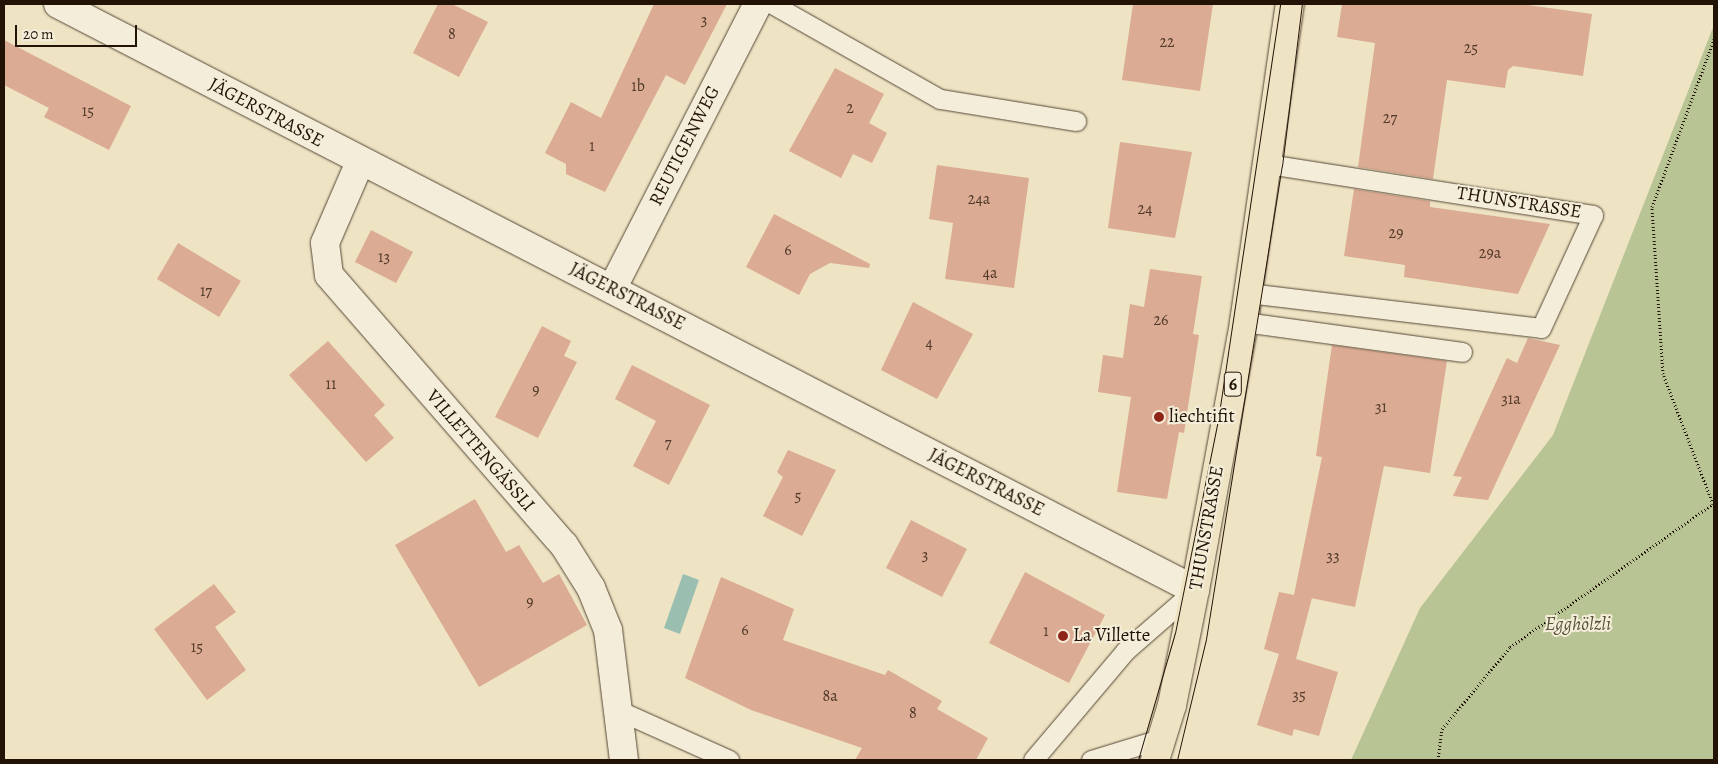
<!DOCTYPE html>
<html>
<head>
<meta charset="utf-8">
<style>
	body { margin:0 }
	#map { position:relative; width:1718px; height:764px; overflow:hidden; background:#eee4c4; font-family:Alegreya,serif }
	div>[style] { position:absolute }
	[style*='--x'] { left:calc(var(--x)*1px); top:calc(var(--y)*1px); width:calc(var(--w)*1px); rotate:calc(var(--a)*1deg) }
	.green>* { inset:0; background:#b9c494 }
	.water>* { inset:0; background:#9abfb0 }
	.building>* { inset:0; background:#dbab93 }
	.path>* { height:3px; margin-top:-1.5px; transform-origin:0; background:repeating-linear-gradient(90deg,#231306 0 1px,transparent 0 3.5px) }
	.roads { filter:drop-shadow(0 0 1px #564736) drop-shadow(0 0 1px #564736) }
	.service>* { height:19px; margin:-9.5px; padding:0 9.5px; transform-origin:9.5px; border-radius:9.5px; background:#f4edd9 }
	.minor>* { height:28px; margin:-14px; padding:0 14px; transform-origin:14px; border-radius:14px; background:#f4edd9 }
	.primary>* { height:28px; margin:-14px; padding:0 14px; transform-origin:14px; border-radius:14px; background:#eee4c4 }
	.tram>* { height:1px; margin:-0.5px; padding:0 0.5px; transform-origin:0.5px; border-radius:0.5px; background:#231306 }
	.dots>* { width:14px; height:14px; translate:-50% -50%; box-sizing:border-box; border:2px solid #f4edd9; border-radius:50% }
	span { translate:-50% -50%; white-space:nowrap; text-align:center; line-height:1.15; -webkit-text-stroke:4px #f4edd9; paint-order:stroke }
	.number-label { font-size:16px; color:#513929 }
	.number-label span { -webkit-text-stroke-width:0 }
	.shield-label span { padding:1px 4px; background:#f4edd9; border:1px solid; border-radius:4px; -webkit-text-stroke-width:0 }
	.shield-label { font-size:18px; color:#231306; font-weight:700 }
	.street-label { font-size:19px; color:#231306 }
	.poi-label { font-size:19px; color:#231306 }
	.left { translate:0 -50%; text-align:left }
	.park-label { font-size:19px; color:#585138; font-style:italic }
	.frame { position:absolute; inset:0; border:5px solid #231306; pointer-events:none }
	.scale { position:absolute; left:15px; top:25px; width:122px; height:22px; box-sizing:border-box; border:2px solid #231306; border-top:0; padding-left:6px; font-size:15px; line-height:18px; white-space:nowrap; color:#231306; -webkit-text-stroke:4px #f4edd9; paint-order:stroke }
</style>
</head>
<body>
<div id="map">
	<div class="green">
		<i style="clip-path:polygon(1714px 25px,1714px 760px,1351px 760px,1420px 608px,1553px 435px)"></i>
	</div>
	<div class="water">
		<i style="clip-path:polygon(683px 574px,699px 580px,680px 634px,664px 628px)"></i>
	</div>
	<div class="building">
		<i style="clip-path:polygon(438px 4px,452px 4px,488px 22px,459px 77px,413px 53px)"></i>
		<i style="clip-path:polygon(654px 4px,727px 4px,685px 85px,666px 75px,605px 192px,566px 174px,566px 164px,545px 153px,571px 102px,601px 118px)"></i>
		<i style="clip-path:polygon(1133px 4px,1213px 4px,1200px 91px,1122px 80px)"></i>
		<i style="clip-path:polygon(1342px 4px,1521px 4px,1592px 14px,1583px 76px,1513px 66px,1508px 70px,1505px 88px,1447px 80px,1433px 179px,1358px 167px,1375px 43px,1337px 37px)"></i>
		<i style="clip-path:polygon(4px 40px,131px 106px,109px 150px,44px 117px,49px 108px,4px 85px)"></i>
		<i style="clip-path:polygon(835px 68px,884px 94px,869px 123px,887px 133px,872px 163px,853px 154px,841px 178px,789px 151px)"></i>
		<i style="clip-path:polygon(1120px 142px,1192px 152px,1175px 238px,1108px 228px)"></i>
		<i style="clip-path:polygon(937px 165px,1029px 178px,1014px 288px,945px 279px,953px 223px,929px 219px)"></i>
		<i style="clip-path:polygon(1354px 189px,1430px 201px,1430px 207px,1550px 224px,1518px 294px,1404px 277px,1405px 265px,1344px 256px)"></i>
		<i style="clip-path:polygon(774px 214px,870px 264px,869px 268px,830px 263px,810px 274px,799px 295px,746px 267px)"></i>
		<i style="clip-path:polygon(371px 230px,413px 252px,396px 283px,355px 262px)"></i>
		<i style="clip-path:polygon(178px 243px,241px 281px,219px 317px,157px 279px)"></i>
		<i style="clip-path:polygon(1150px 269px,1202px 276px,1193px 334px,1199px 335px,1184px 433px,1179px 432px,1167px 499px,1117px 492px,1131px 397px,1098px 392px,1103px 355px,1123px 358px,1130px 304px,1144px 307px)"></i>
		<i style="clip-path:polygon(913px 302px,973px 334px,937px 399px,881px 370px)"></i>
		<i style="clip-path:polygon(542px 326px,571px 341px,564px 356px,577px 362px,538px 438px,495px 417px)"></i>
		<i style="clip-path:polygon(1528px 338px,1560px 345px,1488px 500px,1453px 496px,1462px 477px,1453px 476px,1507px 358px,1517px 363px)"></i>
		<i style="clip-path:polygon(328px 341px,385px 405px,374px 415px,394px 438px,366px 462px,289px 375px)"></i>
		<i style="clip-path:polygon(1332px 345px,1447px 361px,1430px 473px,1384px 466px,1355px 607px,1301px 596px,1312px 598px,1296px 659px,1338px 672px,1319px 736px,1294px 729px,1292px 736px,1257px 725px,1279px 654px,1264px 649px,1279px 592px,1294px 595px,1322px 457px,1316px 456px)"></i>
		<i style="clip-path:polygon(632px 365px,710px 405px,669px 485px,633px 466px,656px 421px,615px 399px)"></i>
		<i style="clip-path:polygon(788px 450px,836px 470px,802px 536px,763px 516px,783px 477px,777px 472px)"></i>
		<i style="clip-path:polygon(475px 499px,506px 552px,519px 545px,543px 583px,559px 574px,587px 625px,479px 687px,395px 545px)"></i>
		<i style="clip-path:polygon(911px 520px,967px 549px,942px 597px,886px 568px)"></i>
		<i style="clip-path:polygon(1025px 572px,1105px 615px,1069px 683px,989px 643px)"></i>
		<i style="clip-path:polygon(721px 577px,794px 609px,783px 640px,885px 675px,888px 670px,942px 701px,937px 709px,988px 738px,976px 760px,855px 760px,862px 748px,751px 710px,685px 678px)"></i>
		<i style="clip-path:polygon(214px 584px,236px 612px,215px 627px,246px 670px,207px 700px,154px 629px)"></i>
	</div>
	<div class="path">
		<i style="--x:1438;--y:760;--w:31;--a:-83"></i>
		<i style="--x:1442;--y:729;--w:107;--a:-50.3"></i>
		<i style="--x:1510;--y:647;--w:248;--a:-35.2"></i>
		<i style="--x:1713;--y:504;--w:139;--a:-111"></i>
		<i style="--x:1663;--y:374;--w:167;--a:-93.8"></i>
		<i style="--x:1652;--y:207;--w:179;--a:-69.7"></i>
	</div>
	<div class="roads">
		<div class="service">
			<i style="--x:772;--y:4;--w:193;--a:29.5"></i>
			<i style="--x:940;--y:99;--w:138;--a:9.2"></i>
			<i style="--x:1248;--y:293;--w:295;--a:6.8"></i>
			<i style="--x:1541;--y:328;--w:124;--a:-65.3"></i>
			<i style="--x:1593;--y:215;--w:330;--a:-171.1"></i>
			<i style="--x:1244;--y:322;--w:220;--a:7.8"></i>
			<i style="--x:618;--y:710;--w:122;--a:24.2"></i>
			<i style="--x:1033;--y:760;--w:143;--a:-49.8"></i>
			<i style="--x:1125;--y:651;--w:93;--a:-41.1"></i>
			<i style="--x:1091;--y:760;--w:75;--a:-17"></i>
		</div>
		<div class="minor">
			<i style="--x:58;--y:4;--w:1279;--a:27.27"></i>
			<i style="--x:360;--y:162;--w:88;--a:113.4"></i>
			<i style="--x:325;--y:243;--w:32;--a:83"></i>
			<i style="--x:329;--y:275;--w:358;--a:49"></i>
			<i style="--x:564;--y:545;--w:51;--a:57.9"></i>
			<i style="--x:591;--y:588;--w:45;--a:68"></i>
			<i style="--x:608;--y:630;--w:131;--a:83"></i>
			<i style="--x:612;--y:289;--w:320;--a:-62.9"></i>
		</div>
		<div class="primary">
			<i style="--x:1155;--y:760;--w:58;--a:-72.8"></i>
			<i style="--x:1172;--y:705;--w:117;--a:-78.7"></i>
			<i style="--x:1195;--y:590;--w:272;--a:-79.6"></i>
			<i style="--x:1244;--y:322;--w:321;--a:-81.8"></i>
		</div>
	</div>
	<div class="tram">
		<i style="--x:1138;--y:760;--w:132;--a:-73.8"></i>
		<i style="--x:1175;--y:633;--w:217;--a:-78.6"></i>
		<i style="--x:1218;--y:420;--w:421;--a:-81.5"></i>
		<i style="--x:1177;--y:760;--w:124;--a:-76.5"></i>
		<i style="--x:1206;--y:639;--w:479;--a:-80.9"></i>
		<i style="--x:1282;--y:166;--w:163;--a:-83"></i>
	</div>
	<div class="dots">
		<i style="left:1159px;top:417px;background:#8f2418"></i>
		<i style="left:1063px;top:636px;background:#8f2418"></i>
	</div>
	<div class="number-label">
		<span style="left:704px;top:20px">3</span>
		<span style="left:452px;top:34px">8</span>
		<span style="left:1167px;top:42px">22</span>
		<span style="left:1471px;top:48px">25</span>
		<span style="left:638px;top:86px">1b</span>
		<span style="left:850px;top:108px">2</span>
		<span style="left:88px;top:111px">15</span>
		<span style="left:1390px;top:118px">27</span>
		<span style="left:592px;top:146px">1</span>
		<span style="left:979px;top:199px">24a</span>
		<span style="left:1145px;top:209px">24</span>
		<span style="left:1396px;top:233px">29</span>
		<span style="left:788px;top:250px">6</span>
		<span style="left:1490px;top:253px">29a</span>
		<span style="left:384px;top:257px">13</span>
		<span style="left:990px;top:273px">4a</span>
		<span style="left:206px;top:291px">17</span>
		<span style="left:1161px;top:320px">26</span>
		<span style="left:929px;top:343px">4</span>
		<span style="left:331px;top:384px">11</span>
		<span style="left:536px;top:390px">9</span>
		<span style="left:1511px;top:399px">31a</span>
		<span style="left:1381px;top:407px">31</span>
		<span style="left:668px;top:443px">7</span>
		<span style="left:798px;top:496px">5</span>
		<span style="left:925px;top:555px">3</span>
		<span style="left:1333px;top:556px">33</span>
		<span style="left:530px;top:602px">9</span>
		<span style="left:745px;top:630px">6</span>
		<span style="left:1046px;top:631px">1</span>
		<span style="left:197px;top:647px">15</span>
		<span style="left:1299px;top:695px">35</span>
		<span style="left:830px;top:696px">8a</span>
		<span style="left:913px;top:713px">8</span>
	</div>
	<div class="shield-label">
		<span style="left:1233px;top:384px">6</span>
	</div>
	<div class="street-label">
		<span style="left:266px;top:113px;rotate:28deg">JÄGERSTRASSE</span>
		<span style="left:685px;top:146px;rotate:-63deg">REUTIGENWEG</span>
		<span style="left:1519px;top:203px;rotate:9deg">THUNSTRASSE</span>
		<span style="left:627px;top:297px;rotate:27deg">JÄGERSTRASSE</span>
		<span style="left:480px;top:451px;rotate:49deg">VILLETTENGÄSSLI</span>
		<span style="left:986px;top:483px;rotate:27deg">JÄGERSTRASSE</span>
		<span style="left:1207px;top:528px;rotate:-80deg">THUNSTRASSE</span>
	</div>
	<div class="poi-label">
		<span class="left" style="left:1169px;top:417px">liechtifit</span>
		<span class="left" style="left:1073px;top:636px">La Villette</span>
	</div>
	<div class="park-label">
		<span style="left:1578px;top:625px">Egghölzli</span>
	</div>
	<div class="frame"></div>
	<div class="scale">20 m</div>
</div>
</body>
</html>
